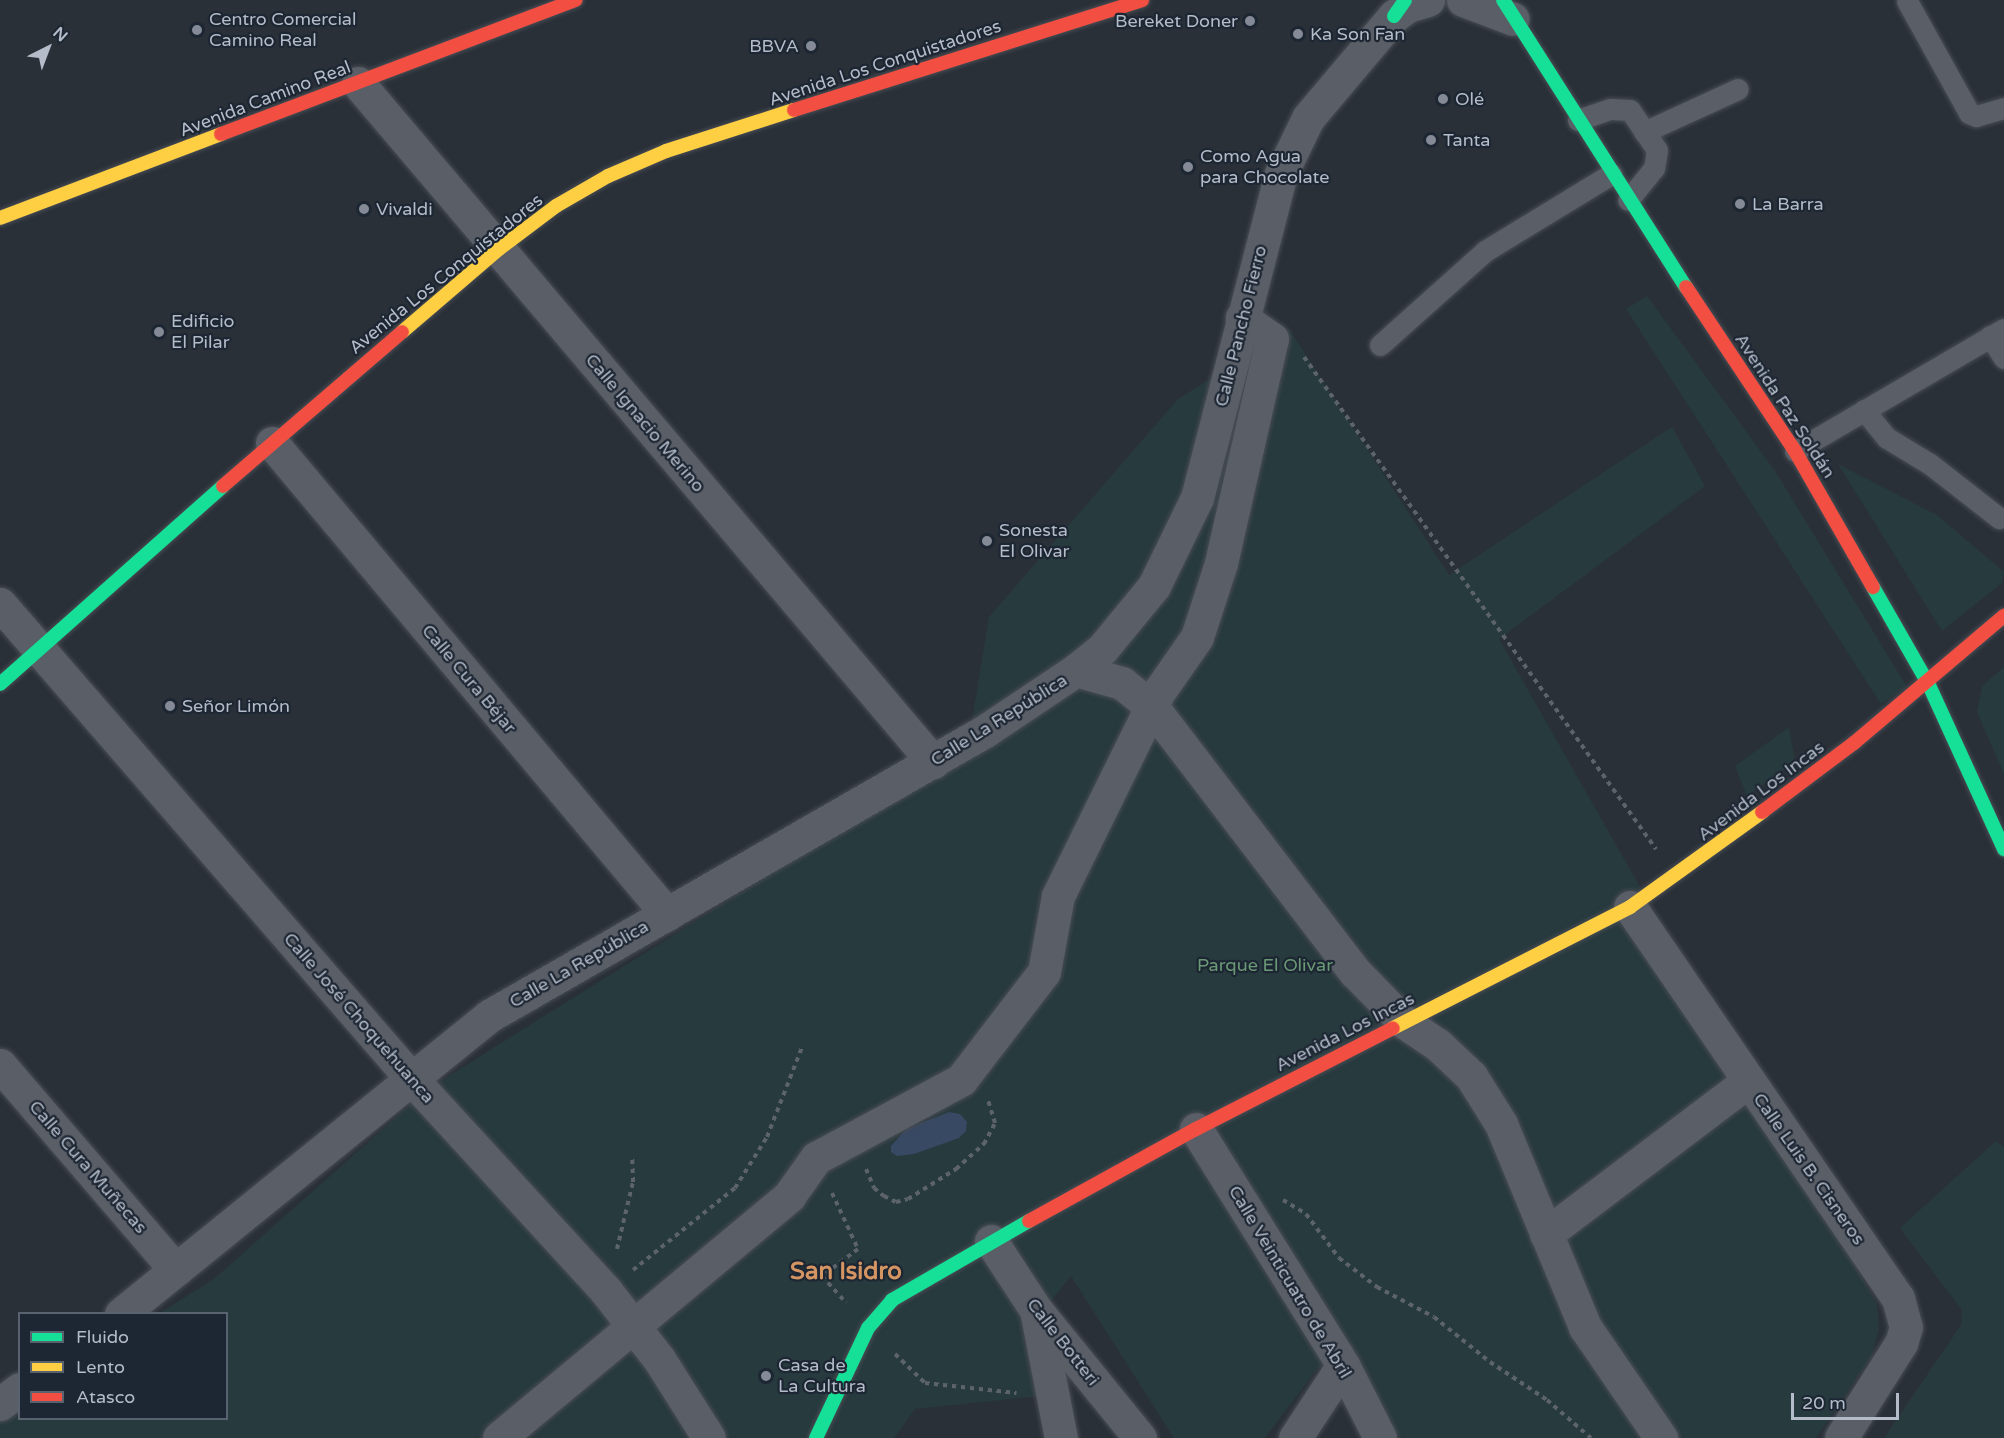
<!DOCTYPE html>
<html>
<head>
<meta charset="utf-8">
<style>
	body { margin:0 }
	#map { position:relative; width:2004px; height:1438px; overflow:hidden; background:#2a3038; font-family:"Varela Round",sans-serif }
	div>[style] { position:absolute }
	[style*='--x'] { left:calc(var(--x)*1px); top:calc(var(--y)*1px); width:calc(var(--w)*1px); rotate:calc(var(--a)*1deg) }
	.green>* { inset:0; background:#273a3e }
	.water>* { inset:0; background:#384963 }
	.path>* { height:4px; margin-top:-2px; transform-origin:0; background:repeating-linear-gradient(90deg,#5d636a 0 4.5px,transparent 0 9px) }
	.roads { filter:drop-shadow(0 0 2px #484c53) drop-shadow(0 0 2px #484c53) }
	.lane>* { height:21px; margin:-10.5px; padding:0 10.5px; transform-origin:10.5px; border-radius:10.5px; background:#5a5e66 }
	.street>* { height:33px; margin:-16.5px; padding:0 16.5px; transform-origin:16.5px; border-radius:16.5px; background:#5a5e66 }
	.fast>* { height:14px; margin:-7px; padding:0 7px; transform-origin:7px; border-radius:7px; background:#16e098 }
	.slow>* { height:14px; margin:-7px; padding:0 7px; transform-origin:7px; border-radius:7px; background:#ffcf43 }
	.jam>* { height:14px; margin:-7px; padding:0 7px; transform-origin:7px; border-radius:7px; background:#f24e42 }
	.dots>* { width:16px; height:16px; translate:-50% -50%; box-sizing:border-box; border:3px solid #1d2633; border-radius:50% }
	span { translate:-50% -50%; white-space:nowrap; text-align:center; line-height:1.15; -webkit-text-stroke:4.5px #1d2633; paint-order:stroke }
	.poi-label { font-size:18px; color:#b4bcc9 }
	.left { translate:0 -50%; text-align:left }
	.right { translate:-100% -50%; text-align:right }
	.street-label { font-size:18px; color:#b4bcc9 }
	.park-label { font-size:18px; color:#6b9a76 }
	.district-label { font-size:24px; color:#d59563; font-weight:700 }
	.legend { position:absolute; left:18px; top:1312px; width:210px; height:108px; box-sizing:border-box; background:#1d2633; border:2px solid #59626f; margin:0; padding:8px 10px; list-style:none; font-size:18px; color:#b4bcc9 }
	.legend li { display:flex; align-items:center; gap:12px; height:30px }
	.legend b { width:30px; border:2px solid #59626f }
	.north { position:absolute; left:18px; top:18px; width:60px; height:60px; -webkit-text-stroke:4px #1d2633; paint-order:stroke; rotate:42deg; font-size:16px; font-weight:700; line-height:24px; text-align:center; color:#b4bcc9 }
	.north::after { content:''; display:block; margin:auto; width:21px; height:27px; background:#b4bcc9; clip-path:polygon(50% 0,100% 100%,50% 72%,0 100%) }
	.scale { position:absolute; left:1791px; top:1393px; width:108px; height:27px; box-sizing:border-box; border:3px solid #b4bcc9; border-top:0; padding-left:8px; font-size:18px; line-height:21px; white-space:nowrap; color:#b4bcc9; -webkit-text-stroke:4px #1d2633; paint-order:stroke }
</style>
</head>
<body>
<div id="map">
	<div class="green">
		<i style="clip-path:polygon(1647px 296px,1775px 471px,1907px 687px,1881px 704px,1626px 309px)"></i>
		<i style="clip-path:polygon(1289px 329px,1449px 575px,1672px 427px,1705px 486px,1499px 639px,1877px 1304px,1879px 1328px,1872px 1356px,1816px 1438px,1399px 1438px,1351px 1348px,1318px 1368px,1265px 1438px,1174px 1438px,1071px 1276px,1044px 1310px,1040px 1396px,915px 1409px,894px 1438px,0 1438px,0 1417px,19px 1404px,20px 1418px,226px 1418px,226px 1314px,160px 1313px,214px 1279px,428px 1089px,967px 751px,989px 617px,1178px 399px)"></i>
		<i style="clip-path:polygon(1838px 464px,1937px 515px,2004px 572px,2002px 583px,1942px 631px)"></i>
		<i style="clip-path:polygon(2004px 667px,2004px 774px,1977px 712px,1982px 686px)"></i>
		<i style="clip-path:polygon(1789px 727px,1795px 762px,1747px 796px,1735px 766px)"></i>
		<i style="clip-path:polygon(1996px 1141px,2004px 1147px,2004px 1438px,1884px 1438px,1961px 1325px,1962px 1310px,1900px 1228px)"></i>
	</div>
	<div class="water">
		<i style="clip-path:polygon(949px 1112px,960px 1114px,967px 1122px,966px 1131px,959px 1138px,914px 1154px,897px 1156px,891px 1152px,891px 1146px,906px 1129px)"></i>
	</div>
	<div class="path">
		<i style="--x:1304;--y:357;--w:605;--a:54.42"></i>
		<i style="--x:866;--y:1169;--w:21;--a:67"></i>
		<i style="--x:874;--y:1188;--w:13;--a:39"></i>
		<i style="--x:884;--y:1196;--w:13;--a:27"></i>
		<i style="--x:896;--y:1202;--w:12;--a:-14"></i>
		<i style="--x:908;--y:1199;--w:57;--a:-32"></i>
		<i style="--x:956;--y:1169;--w:38;--a:-42"></i>
		<i style="--x:984;--y:1144;--w:24;--a:-62"></i>
		<i style="--x:995;--y:1123;--w:24;--a:-107"></i>
		<i style="--x:832;--y:1193;--w:62;--a:65.1"></i>
		<i style="--x:858;--y:1249;--w:45;--a:143.1"></i>
		<i style="--x:822;--y:1276;--w:36;--a:48"></i>
		<i style="--x:1283;--y:1200;--w:27;--a:31"></i>
		<i style="--x:1306;--y:1214;--w:55;--a:53.1"></i>
		<i style="--x:1339;--y:1258;--w:48;--a:37.3"></i>
		<i style="--x:1377;--y:1287;--w:64;--a:27.8"></i>
		<i style="--x:1434;--y:1317;--w:72;--a:38.8"></i>
		<i style="--x:1490;--y:1362;--w:69;--a:33.7"></i>
		<i style="--x:1547;--y:1400;--w:58;--a:40.8"></i>
		<i style="--x:617;--y:1249;--w:69;--a:-76.6"></i>
		<i style="--x:633;--y:1182;--w:25;--a:-92"></i>
		<i style="--x:633;--y:1270;--w:131;--a:-38.8"></i>
		<i style="--x:735;--y:1188;--w:60;--a:-57.9"></i>
		<i style="--x:767;--y:1137;--w:97;--a:-68.7"></i>
		<i style="--x:895;--y:1354;--w:42;--a:44"></i>
		<i style="--x:925;--y:1383;--w:92;--a:6.3"></i>
	</div>
	<div class="roads">
		<div class="lane">
			<i style="--x:1907;--y:1;--w:128;--a:61"></i>
			<i style="--x:1969;--y:113;--w:8;--a:23"></i>
			<i style="--x:1976;--y:116;--w:29;--a:-16"></i>
			<i style="--x:1578;--y:120;--w:34;--a:-19"></i>
			<i style="--x:1610;--y:109;--w:20;--a:3"></i>
			<i style="--x:1630;--y:110;--w:48;--a:56"></i>
			<i style="--x:1657;--y:150;--w:18;--a:99"></i>
			<i style="--x:1654;--y:168;--w:41;--a:129.1"></i>
			<i style="--x:1644;--y:132;--w:103;--a:-24.6"></i>
			<i style="--x:1990;--y:336;--w:26;--a:58"></i>
			<i style="--x:1380;--y:345;--w:141;--a:-41.8"></i>
			<i style="--x:1485;--y:251;--w:148;--a:-31.4"></i>
			<i style="--x:1864;--y:410;--w:36;--a:51"></i>
			<i style="--x:1887;--y:438;--w:50;--a:31.2"></i>
			<i style="--x:1930;--y:464;--w:88;--a:38"></i>
			<i style="--x:1795;--y:451;--w:242;--a:-30.3"></i>
		</div>
		<div class="street">
			<i style="--x:1463;--y:0;--w:53;--a:20.8"></i>
			<i style="--x:358;--y:83;--w:890;--a:49.74"></i>
			<i style="--x:272;--y:443;--w:615;--a:50.02"></i>
			<i style="--x:0;--y:604;--w:626;--a:49.08"></i>
			<i style="--x:410;--y:1077;--w:290;--a:47.5"></i>
			<i style="--x:606;--y:1291;--w:86;--a:52.1"></i>
			<i style="--x:659;--y:1359;--w:93;--a:57.7"></i>
			<i style="--x:1076;--y:670;--w:48;--a:15.8"></i>
			<i style="--x:1122;--y:683;--w:40;--a:39"></i>
			<i style="--x:1153;--y:708;--w:332;--a:52.6"></i>
			<i style="--x:1355;--y:972;--w:70;--a:45.6"></i>
			<i style="--x:1404;--y:1022;--w:40;--a:34"></i>
			<i style="--x:1437;--y:1044;--w:47;--a:43.3"></i>
			<i style="--x:1471;--y:1076;--w:57;--a:58"></i>
			<i style="--x:1501;--y:1124;--w:220;--a:67.5"></i>
			<i style="--x:1585;--y:1327;--w:135;--a:55.6"></i>
			<i style="--x:1630;--y:907;--w:474;--a:55.6"></i>
			<i style="--x:1898;--y:1298;--w:30;--a:75"></i>
			<i style="--x:1906;--y:1327;--w:17;--a:107"></i>
			<i style="--x:1901;--y:1343;--w:112;--a:122.3"></i>
			<i style="--x:0;--y:1065;--w:270;--a:49.4"></i>
			<i style="--x:1196;--y:1129;--w:278;--a:58.1"></i>
			<i style="--x:1343;--y:1365;--w:82;--a:63.1"></i>
			<i style="--x:1546;--y:1234;--w:253;--a:-37.1"></i>
			<i style="--x:991;--y:1241;--w:82;--a:56.9"></i>
			<i style="--x:1036;--y:1310;--w:165;--a:50.9"></i>
			<i style="--x:121;--y:1314;--w:474;--a:-39"></i>
			<i style="--x:489;--y:1016;--w:572;--a:-29.88"></i>
			<i style="--x:985;--y:731;--w:110;--a:-33.8"></i>
			<i style="--x:1076;--y:670;--w:35;--a:-39"></i>
			<i style="--x:1103;--y:648;--w:80;--a:-50.6"></i>
			<i style="--x:1154;--y:586;--w:98;--a:-64"></i>
			<i style="--x:1197;--y:498;--w:333;--a:-75.5"></i>
			<i style="--x:1280;--y:176;--w:64;--a:-64.2"></i>
			<i style="--x:1308;--y:118;--w:133;--a:-49.9"></i>
			<i style="--x:1394;--y:16;--w:17;--a:-36"></i>
			<i style="--x:1408;--y:6;--w:21;--a:-17"></i>
			<i style="--x:1037;--y:1315;--w:125;--a:79"></i>
			<i style="--x:0;--y:1404;--w:25;--a:-37"></i>
			<i style="--x:499;--y:1438;--w:378;--a:-39.8"></i>
			<i style="--x:789;--y:1196;--w:47;--a:-54.6"></i>
			<i style="--x:816;--y:1158;--w:165;--a:-28.3"></i>
			<i style="--x:961;--y:1080;--w:136;--a:-52.5"></i>
			<i style="--x:1044;--y:972;--w:77;--a:-79.6"></i>
			<i style="--x:1058;--y:896;--w:226;--a:-63.8"></i>
			<i style="--x:1158;--y:693;--w:68;--a:-55.1"></i>
			<i style="--x:1197;--y:637;--w:78;--a:-72"></i>
			<i style="--x:1221;--y:563;--w:230;--a:-77.2"></i>
			<i style="--x:1272;--y:339;--w:37;--a:-145"></i>
			<i style="--x:1295;--y:1438;--w:87;--a:-56.7"></i>
		</div>
		<div class="fast">
			<i style="--x:1503;--y:0;--w:340;--a:57.5"></i>
			<i style="--x:1394;--y:16;--w:19;--a:-55"></i>
			<i style="--x:1873;--y:587;--w:111;--a:60.2"></i>
			<i style="--x:1928;--y:683;--w:183;--a:65.4"></i>
			<i style="--x:0;--y:684;--w:298;--a:-41.6"></i>
			<i style="--x:816;--y:1438;--w:122;--a:-64.7"></i>
			<i style="--x:868;--y:1328;--w:37;--a:-49"></i>
			<i style="--x:892;--y:1300;--w:158;--a:-30"></i>
		</div>
		<div class="slow">
			<i style="--x:0;--y:218;--w:236;--a:-20.8"></i>
			<i style="--x:402;--y:332;--w:128;--a:-40.6"></i>
			<i style="--x:499;--y:249;--w:71;--a:-37"></i>
			<i style="--x:556;--y:206;--w:60;--a:-30"></i>
			<i style="--x:608;--y:176;--w:63;--a:-23.3"></i>
			<i style="--x:666;--y:151;--w:134;--a:-17.8"></i>
			<i style="--x:1393;--y:1028;--w:266;--a:-27"></i>
			<i style="--x:1630;--y:907;--w:163;--a:-35.7"></i>
		</div>
		<div class="jam">
			<i style="--x:794;--y:110;--w:365;--a:-17.5"></i>
			<i style="--x:221;--y:134;--w:379;--a:-20.7"></i>
			<i style="--x:1686;--y:287;--w:197;--a:56.4"></i>
			<i style="--x:1795;--y:451;--w:157;--a:60.2"></i>
			<i style="--x:223;--y:486;--w:236;--a:-40.7"></i>
			<i style="--x:1762;--y:812;--w:115;--a:-36.9"></i>
			<i style="--x:1854;--y:743;--w:197;--a:-40.3"></i>
			<i style="--x:1029;--y:1221;--w:191;--a:-28.9"></i>
			<i style="--x:1196;--y:1129;--w:221;--a:-27.1"></i>
		</div>
	</div>
	<div class="dots">
		<i style="left:1250px;top:21px;background:#848b96"></i>
		<i style="left:197px;top:30px;background:#848b96"></i>
		<i style="left:1298px;top:34px;background:#848b96"></i>
		<i style="left:811px;top:46px;background:#848b96"></i>
		<i style="left:1443px;top:99px;background:#848b96"></i>
		<i style="left:1431px;top:140px;background:#848b96"></i>
		<i style="left:1188px;top:167px;background:#848b96"></i>
		<i style="left:1740px;top:204px;background:#848b96"></i>
		<i style="left:364px;top:209px;background:#848b96"></i>
		<i style="left:159px;top:332px;background:#848b96"></i>
		<i style="left:987px;top:541px;background:#848b96"></i>
		<i style="left:170px;top:706px;background:#848b96"></i>
		<i style="left:766px;top:1376px;background:#848b96"></i>
	</div>
	<div class="poi-label">
		<span class="left" style="left:209px;top:30px">Centro Comercial<br>Camino Real</span>
		<span class="right" style="left:1238px;top:21px">Bereket Doner</span>
		<span class="left" style="left:1310px;top:34px">Ka Son Fan</span>
		<span class="right" style="left:799px;top:46px">BBVA</span>
		<span class="left" style="left:1455px;top:99px">Olé</span>
		<span class="left" style="left:1443px;top:140px">Tanta</span>
		<span class="left" style="left:1200px;top:167px">Como Agua<br>para Chocolate</span>
		<span class="left" style="left:1752px;top:204px">La Barra</span>
		<span class="left" style="left:376px;top:209px">Vivaldi</span>
		<span class="left" style="left:171px;top:332px">Edificio<br>El Pilar</span>
		<span class="left" style="left:999px;top:541px">Sonesta<br>El Olivar</span>
		<span class="left" style="left:182px;top:706px">Señor Limón</span>
		<span class="left" style="left:778px;top:1376px">Casa de<br>La Cultura</span>
	</div>
	<div class="street-label">
		<span style="left:885px;top:63px;rotate:-18deg">Avenida Los Conquistadores</span>
		<span style="left:265px;top:99px;rotate:-21deg">Avenida Camino Real</span>
		<span style="left:446px;top:274px;rotate:-39deg">Avenida Los Conquistadores</span>
		<span style="left:1241px;top:326px;rotate:-76deg">Calle Pancho Fierro</span>
		<span style="left:1785px;top:406px;rotate:57deg">Avenida Paz Soldán</span>
		<span style="left:645px;top:423px;rotate:50deg">Calle Ignacio Merino</span>
		<span style="left:469px;top:679px;rotate:50deg">Calle Cura Béjar</span>
		<span style="left:999px;top:720px;rotate:-32deg">Calle La República</span>
		<span style="left:1761px;top:791px;rotate:-37deg">Avenida Los Incas</span>
		<span style="left:579px;top:964px;rotate:-30deg">Calle La República</span>
		<span style="left:359px;top:1018px;rotate:49deg">Calle José Choquehuanca</span>
		<span style="left:1345px;top:1032px;rotate:-27deg">Avenida Los Incas</span>
		<span style="left:88px;top:1167px;rotate:49deg">Calle Cura Muñecas</span>
		<span style="left:1809px;top:1169px;rotate:55deg">Calle Luis B. Cisneros</span>
		<span style="left:1290px;top:1282px;rotate:59deg">Calle Veinticuatro de Abril</span>
		<span style="left:1063px;top:1342px;rotate:52deg">Calle Botteri</span>
	</div>
	<div class="park-label">
		<span style="left:1265px;top:965px">Parque El Olivar</span>
	</div>
	<div class="district-label">
		<span style="left:846px;top:1272px">San Isidro</span>
	</div>
	<ul class="legend">
	<li><b style="height:8px;background:#16e098"></b>Fluido</li>
	<li><b style="height:8px;background:#ffcf43"></b>Lento</li>
	<li><b style="height:8px;background:#f24e42"></b>Atasco</li>
	</ul>
	<div class="north">N</div>
	<div class="scale">20 m</div>
</div>
</body>
</html>
